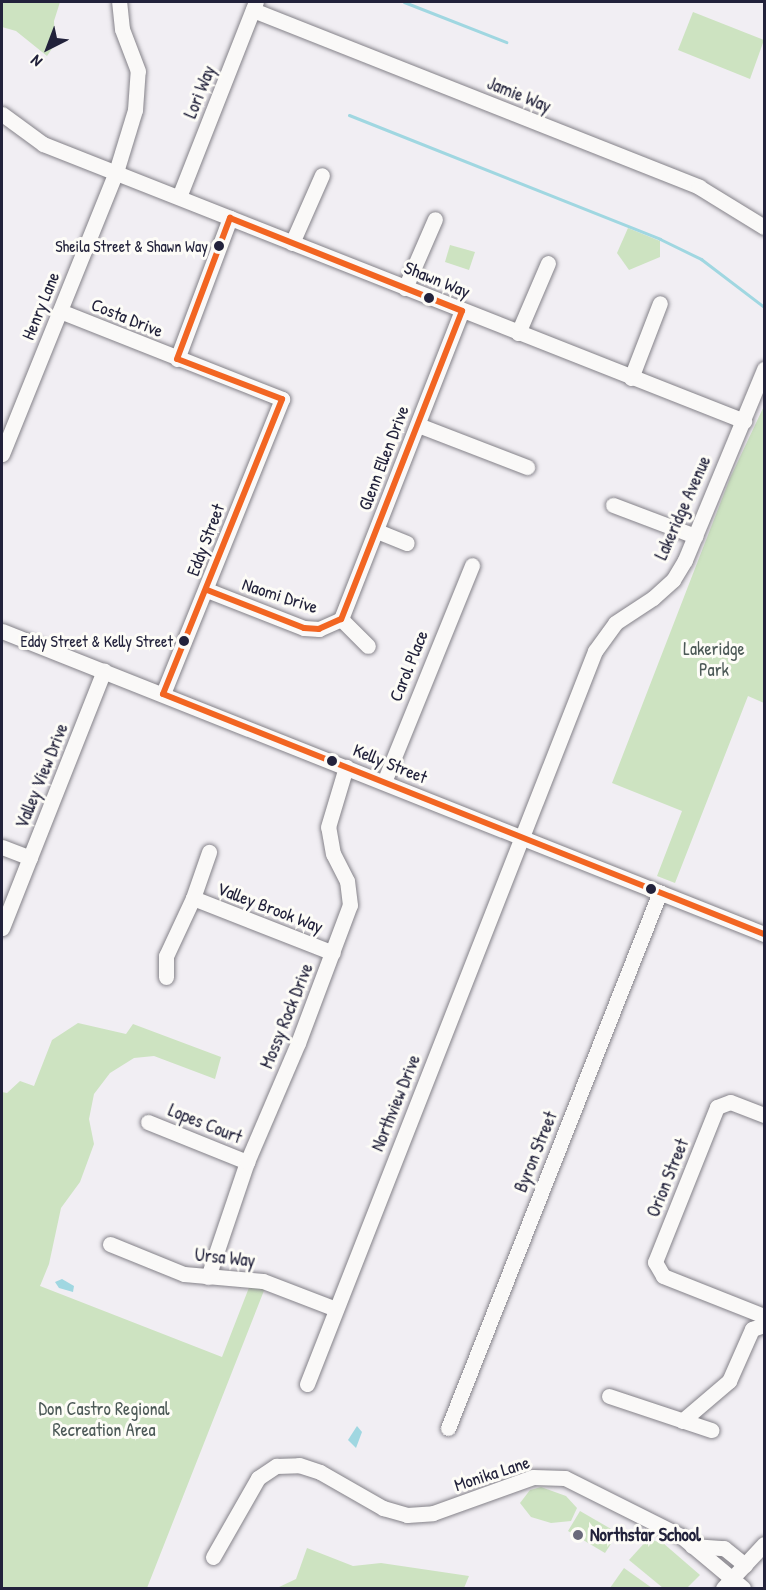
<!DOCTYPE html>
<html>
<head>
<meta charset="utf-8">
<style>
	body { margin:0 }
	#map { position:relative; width:766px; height:1590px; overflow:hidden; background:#f1eef3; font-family:"Patrick Hand",sans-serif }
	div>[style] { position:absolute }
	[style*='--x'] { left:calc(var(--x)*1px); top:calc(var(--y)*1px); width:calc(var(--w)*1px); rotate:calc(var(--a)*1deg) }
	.green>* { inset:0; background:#cde3c1 }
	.water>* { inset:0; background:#a0d7e1 }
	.stream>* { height:3px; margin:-1.5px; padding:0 1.5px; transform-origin:1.5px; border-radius:1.5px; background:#a0d7e1 }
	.roads { filter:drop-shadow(0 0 2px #848289) drop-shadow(0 0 2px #848289) }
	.minor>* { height:15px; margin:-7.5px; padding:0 7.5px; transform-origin:7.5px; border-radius:7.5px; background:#faf9f8 }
	.bus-1>* { height:6px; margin:-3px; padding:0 3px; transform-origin:3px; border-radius:3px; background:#f26522 }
	.dots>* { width:16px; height:16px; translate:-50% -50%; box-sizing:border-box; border:3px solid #fdfcf7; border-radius:50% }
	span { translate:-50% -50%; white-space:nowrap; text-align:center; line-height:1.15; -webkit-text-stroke:6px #fdfcf7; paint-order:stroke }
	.bus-label { font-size:16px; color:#22223b }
	.right { translate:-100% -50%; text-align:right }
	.street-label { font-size:18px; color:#22223b }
	.park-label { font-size:18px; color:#4c5957 }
	.poi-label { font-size:18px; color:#22223b; font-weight:700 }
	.left { translate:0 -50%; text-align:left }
	.frame { position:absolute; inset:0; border:3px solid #22223b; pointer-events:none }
	.north { position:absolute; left:18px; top:18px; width:60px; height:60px; -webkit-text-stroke:4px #fdfcf7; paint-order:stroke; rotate:222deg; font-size:16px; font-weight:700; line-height:24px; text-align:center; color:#22223b }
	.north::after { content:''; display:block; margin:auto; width:21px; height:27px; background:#22223b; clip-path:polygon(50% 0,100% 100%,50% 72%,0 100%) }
</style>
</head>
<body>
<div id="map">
	<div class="green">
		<i style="clip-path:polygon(2px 2px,60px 2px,54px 21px,55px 44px,47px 56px,16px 31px,2px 27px)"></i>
		<i style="clip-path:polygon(693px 12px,764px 40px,750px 79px,678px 50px)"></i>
		<i style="clip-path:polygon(628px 228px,660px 241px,660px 257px,629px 270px,617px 253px)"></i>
		<i style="clip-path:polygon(450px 245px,475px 252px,469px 270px,445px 262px)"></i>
		<i style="clip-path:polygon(764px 406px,764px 703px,748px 696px,675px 883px,657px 876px,682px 811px,612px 783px,730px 478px)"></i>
		<i style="clip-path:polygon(78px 1023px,126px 1034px,133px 1024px,221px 1057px,215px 1079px,154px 1056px,134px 1058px,110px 1073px,94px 1094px,89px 1119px,94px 1144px,80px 1182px,61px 1208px,49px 1264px,40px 1286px,222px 1357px,250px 1285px,265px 1288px,147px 1588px,2px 1588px,2px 1092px,7px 1093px,20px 1081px,34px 1086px,52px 1040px)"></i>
		<i style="clip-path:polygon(541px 1487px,566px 1496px,577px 1508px,571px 1521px,551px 1523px,531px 1517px,520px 1503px,530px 1490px)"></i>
		<i style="clip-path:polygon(580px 1511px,618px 1533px,605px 1553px,568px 1531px)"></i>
		<i style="clip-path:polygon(648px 1539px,663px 1543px,700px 1575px,687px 1588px,663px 1588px,629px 1560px)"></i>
		<i style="clip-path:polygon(307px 1548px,353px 1566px,381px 1563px,469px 1576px,464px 1588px,277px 1588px,296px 1579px)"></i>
		<i style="clip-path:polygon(624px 1568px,652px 1588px,610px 1588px)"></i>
	</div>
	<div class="water">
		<i style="clip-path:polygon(62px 1279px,74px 1286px,73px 1292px,59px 1288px,55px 1282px)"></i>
		<i style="clip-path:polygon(357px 1426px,362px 1432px,356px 1448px,348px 1440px)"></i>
	</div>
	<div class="stream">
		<i style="--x:404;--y:2;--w:110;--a:21.4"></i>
		<i style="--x:349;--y:115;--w:335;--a:21.7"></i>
		<i style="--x:660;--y:239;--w:46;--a:26"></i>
		<i style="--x:701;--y:259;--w:79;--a:37.3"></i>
	</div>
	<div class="roads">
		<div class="minor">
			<i style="--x:253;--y:10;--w:480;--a:21.6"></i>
			<i style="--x:699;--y:187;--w:76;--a:31.6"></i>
			<i style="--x:2;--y:114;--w:51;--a:36.2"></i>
			<i style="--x:43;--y:144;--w:754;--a:21.56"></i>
			<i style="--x:179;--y:197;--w:210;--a:-68.5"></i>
			<i style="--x:292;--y:243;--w:74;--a:-66.2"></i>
			<i style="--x:405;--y:288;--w:75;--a:-66.5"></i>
			<i style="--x:60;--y:311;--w:239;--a:21.6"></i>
			<i style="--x:282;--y:399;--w:318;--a:112"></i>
			<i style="--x:518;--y:333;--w:76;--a:-66.8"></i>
			<i style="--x:177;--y:359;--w:151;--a:-69.4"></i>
			<i style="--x:631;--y:378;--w:80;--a:-68.9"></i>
			<i style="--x:418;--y:425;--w:117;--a:21.1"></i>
			<i style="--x:2;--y:454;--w:304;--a:-68"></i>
			<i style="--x:116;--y:172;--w:65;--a:-73"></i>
			<i style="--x:135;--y:110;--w:39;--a:-86"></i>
			<i style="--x:138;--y:71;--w:45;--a:-110.9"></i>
			<i style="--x:122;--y:29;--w:27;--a:-96"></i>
			<i style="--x:613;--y:505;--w:88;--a:20.7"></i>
			<i style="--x:377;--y:531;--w:32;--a:22"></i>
			<i style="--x:207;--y:590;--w:104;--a:21.4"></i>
			<i style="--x:304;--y:628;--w:15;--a:4"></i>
			<i style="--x:319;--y:629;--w:24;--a:-24"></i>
			<i style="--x:341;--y:619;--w:331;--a:-68.6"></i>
			<i style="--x:341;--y:619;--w:38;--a:45"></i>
			<i style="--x:2;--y:631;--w:820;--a:21.68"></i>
			<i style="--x:384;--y:782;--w:234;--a:-67.9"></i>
			<i style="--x:2;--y:847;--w:30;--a:21"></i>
			<i style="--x:193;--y:898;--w:150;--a:21.4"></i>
			<i style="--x:2;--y:928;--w:277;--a:-68.4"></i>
			<i style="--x:166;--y:977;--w:21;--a:-90"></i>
			<i style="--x:166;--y:956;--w:64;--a:-65"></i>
			<i style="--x:193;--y:898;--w:49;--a:-70.8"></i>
			<i style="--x:764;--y:1115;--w:36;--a:-159"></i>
			<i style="--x:730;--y:1102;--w:14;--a:159"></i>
			<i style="--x:717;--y:1107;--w:167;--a:111.8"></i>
			<i style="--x:655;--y:1262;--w:16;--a:60"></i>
			<i style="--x:663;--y:1276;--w:109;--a:21.6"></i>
			<i style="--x:148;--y:1122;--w:107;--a:22"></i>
			<i style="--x:110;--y:1244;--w:80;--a:22.1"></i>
			<i style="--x:184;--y:1274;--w:79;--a:5.1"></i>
			<i style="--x:263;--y:1281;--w:78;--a:21"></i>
			<i style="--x:208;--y:1277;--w:121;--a:-71.3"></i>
			<i style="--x:247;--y:1162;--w:129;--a:-66.8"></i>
			<i style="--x:298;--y:1043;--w:147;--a:-69.4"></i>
			<i style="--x:350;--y:905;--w:24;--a:-97"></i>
			<i style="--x:347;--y:881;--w:30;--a:-117"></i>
			<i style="--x:333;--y:854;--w:27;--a:-100"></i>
			<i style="--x:328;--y:827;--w:63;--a:-73.3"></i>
			<i style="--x:307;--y:1384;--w:788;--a:-68.55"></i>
			<i style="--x:595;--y:651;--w:34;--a:-54"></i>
			<i style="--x:615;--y:623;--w:45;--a:-33.3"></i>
			<i style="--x:653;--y:598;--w:27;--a:-42"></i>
			<i style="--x:673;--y:580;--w:23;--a:-59"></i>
			<i style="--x:685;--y:560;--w:207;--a:-67.5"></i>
			<i style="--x:609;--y:1396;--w:108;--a:18.4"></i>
			<i style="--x:682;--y:1421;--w:62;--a:-40.4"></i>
			<i style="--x:729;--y:1381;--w:57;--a:-66.1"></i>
			<i style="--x:752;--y:1329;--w:13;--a:-18"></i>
			<i style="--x:448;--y:1428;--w:576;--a:-68.42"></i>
			<i style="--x:692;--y:1546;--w:32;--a:4"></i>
			<i style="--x:724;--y:1548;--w:27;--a:39"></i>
			<i style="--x:213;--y:1557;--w:91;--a:-60.3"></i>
			<i style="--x:258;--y:1478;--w:22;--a:-34"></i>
			<i style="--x:276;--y:1466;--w:23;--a:-2"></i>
			<i style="--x:299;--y:1465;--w:22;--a:18"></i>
			<i style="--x:320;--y:1472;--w:73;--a:29.7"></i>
			<i style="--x:383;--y:1508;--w:25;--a:16"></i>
			<i style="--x:407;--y:1515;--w:26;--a:-4"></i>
			<i style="--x:433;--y:1513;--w:106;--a:-19.8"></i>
			<i style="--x:533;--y:1477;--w:32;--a:2"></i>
			<i style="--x:565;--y:1478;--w:130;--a:26.6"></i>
			<i style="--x:681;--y:1536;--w:81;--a:40"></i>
			<i style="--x:723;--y:1588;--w:60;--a:-47"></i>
		</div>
	</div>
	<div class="bus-1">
		<i style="--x:163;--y:694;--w:318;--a:-68"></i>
		<i style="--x:282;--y:399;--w:112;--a:-159.1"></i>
		<i style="--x:177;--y:359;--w:151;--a:-69.4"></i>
		<i style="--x:230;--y:218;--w:250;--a:21.8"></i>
		<i style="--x:462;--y:311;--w:331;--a:111.4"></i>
		<i style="--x:341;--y:619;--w:24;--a:156"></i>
		<i style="--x:319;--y:629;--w:15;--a:-176"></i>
		<i style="--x:304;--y:628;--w:104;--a:-158.6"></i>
		<i style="--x:163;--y:694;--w:647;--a:21.77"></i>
	</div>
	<div class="dots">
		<i style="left:219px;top:246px;background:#22223b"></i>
		<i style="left:429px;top:298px;background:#22223b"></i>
		<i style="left:184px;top:641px;background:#22223b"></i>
		<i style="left:332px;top:761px;background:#22223b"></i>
		<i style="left:651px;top:889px;background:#22223b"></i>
		<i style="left:578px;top:1535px;background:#6a697b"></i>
	</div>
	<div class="bus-label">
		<span class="right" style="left:208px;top:246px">Sheila Street &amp; Shawn Way</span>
		<span class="right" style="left:173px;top:641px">Eddy Street &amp; Kelly Street</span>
	</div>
	<div class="street-label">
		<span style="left:200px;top:92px;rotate:-68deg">Lori Way</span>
		<span style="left:519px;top:95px;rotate:22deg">Jamie Way</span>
		<span style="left:437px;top:280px;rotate:22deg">Shawn Way</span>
		<span style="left:41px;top:306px;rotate:-68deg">Henry Lane</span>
		<span style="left:127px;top:318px;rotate:22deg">Costa Drive</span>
		<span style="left:384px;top:458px;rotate:-69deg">Glenn Ellen Drive</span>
		<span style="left:683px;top:508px;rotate:-66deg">Lakeridge Avenue</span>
		<span style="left:206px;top:540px;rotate:-69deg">Eddy Street</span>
		<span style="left:280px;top:596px;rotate:18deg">Naomi Drive</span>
		<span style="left:409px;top:666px;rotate:-68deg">Carol Place</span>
		<span style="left:390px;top:764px;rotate:22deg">Kelly Street</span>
		<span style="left:42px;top:776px;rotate:-68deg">Valley View Drive</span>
		<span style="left:270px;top:908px;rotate:21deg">Valley Brook Way</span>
		<span style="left:287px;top:1016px;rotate:-68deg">Mossy Rock Drive</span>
		<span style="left:396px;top:1103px;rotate:-68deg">Northview Drive</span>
		<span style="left:205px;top:1124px;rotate:22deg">Lopes Court</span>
		<span style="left:536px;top:1152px;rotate:-68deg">Byron Street</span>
		<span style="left:668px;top:1178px;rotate:-68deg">Orion Street</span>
		<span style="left:225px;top:1258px;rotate:6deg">Ursa Way</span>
		<span style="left:492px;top:1474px;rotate:-18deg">Monika Lane</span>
	</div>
	<div class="park-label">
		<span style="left:714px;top:660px">Lakeridge<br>Park</span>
		<span style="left:104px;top:1420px">Don Castro Regional<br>Recreation Area</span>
	</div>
	<div class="poi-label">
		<span class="left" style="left:590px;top:1535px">Northstar School</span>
	</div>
	<div class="frame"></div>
	<div class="north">N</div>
</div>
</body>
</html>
